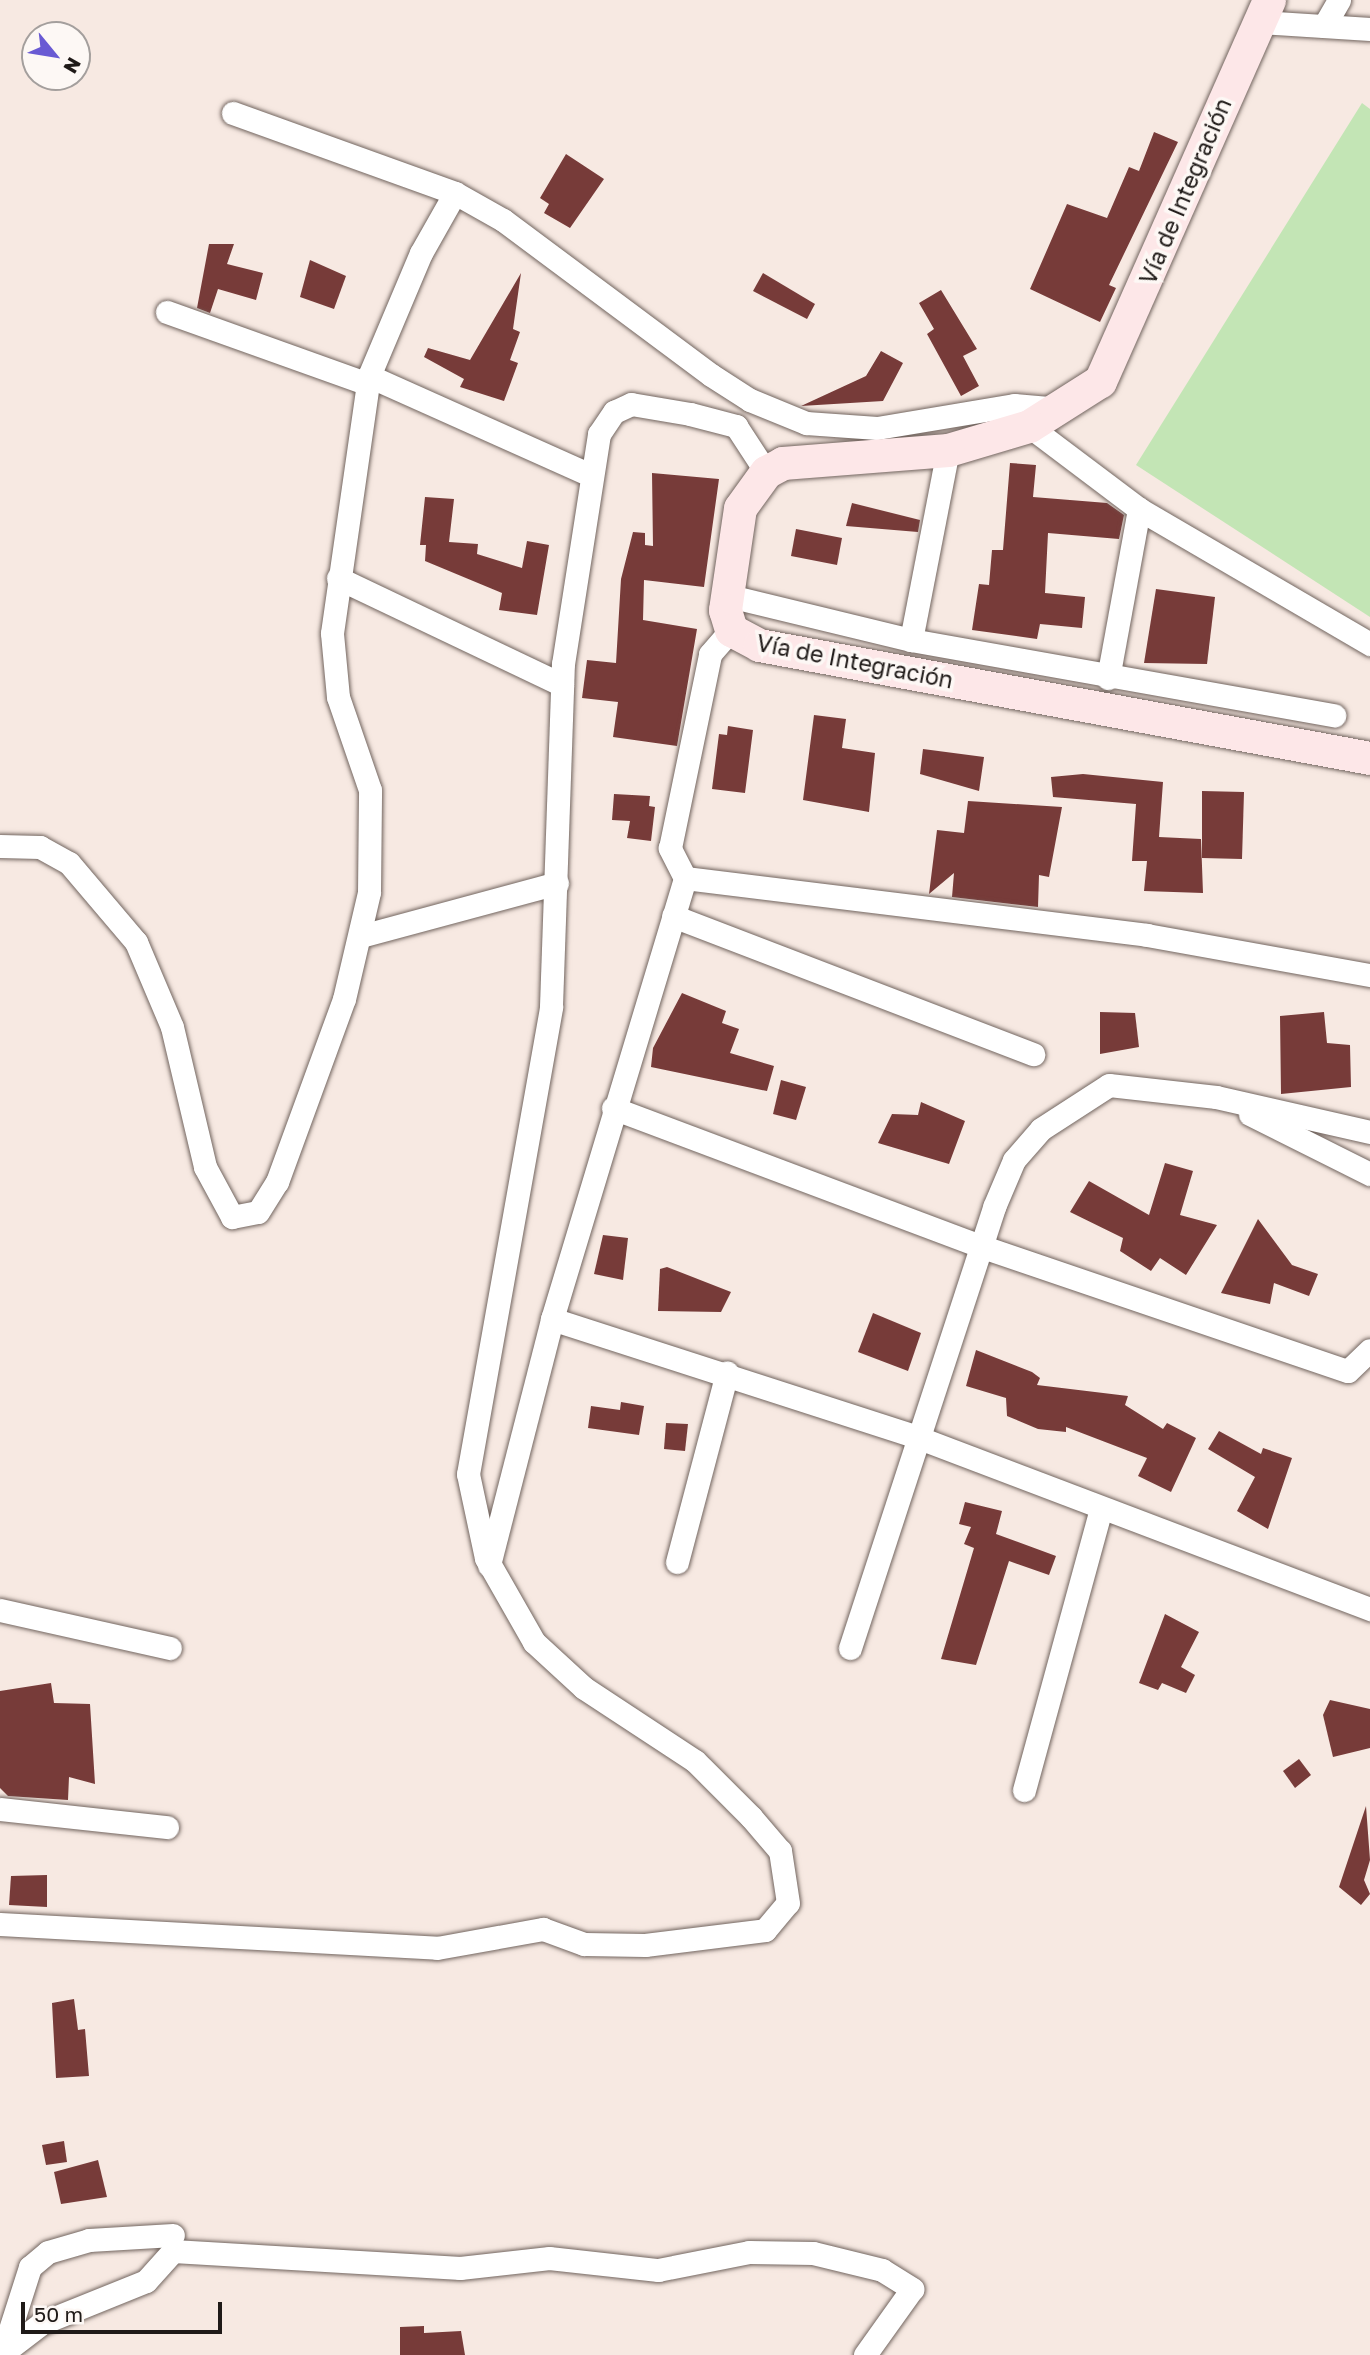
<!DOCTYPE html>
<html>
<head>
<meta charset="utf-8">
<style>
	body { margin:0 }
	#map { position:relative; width:1370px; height:2355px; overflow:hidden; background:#f7e9e2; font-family:"Golos Text",sans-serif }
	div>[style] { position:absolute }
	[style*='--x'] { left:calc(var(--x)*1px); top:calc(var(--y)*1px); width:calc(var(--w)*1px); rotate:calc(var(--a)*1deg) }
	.green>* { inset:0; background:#c3e5b5 }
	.building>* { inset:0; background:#773b39 }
	.roads { filter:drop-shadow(0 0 2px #72655f) drop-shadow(0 0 2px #72655f) }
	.minor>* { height:23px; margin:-11.5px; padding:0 11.5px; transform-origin:11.5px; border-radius:11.5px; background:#fff }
	.secondary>* { height:33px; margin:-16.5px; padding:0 16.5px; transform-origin:16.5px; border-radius:16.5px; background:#fde7e8 }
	span { translate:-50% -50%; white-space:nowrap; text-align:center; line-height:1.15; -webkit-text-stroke:7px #fdf8f5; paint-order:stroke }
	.street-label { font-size:23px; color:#1f1a18 }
	.north { position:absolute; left:21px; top:21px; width:70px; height:70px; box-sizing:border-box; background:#fdf8f5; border:2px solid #a49f9d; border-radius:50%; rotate:120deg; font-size:19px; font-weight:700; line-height:28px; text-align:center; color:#1f1a18 }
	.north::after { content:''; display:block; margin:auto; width:24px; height:32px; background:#695ad3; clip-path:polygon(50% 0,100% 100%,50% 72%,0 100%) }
	.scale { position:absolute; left:21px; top:2302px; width:201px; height:32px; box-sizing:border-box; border:4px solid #1f1a18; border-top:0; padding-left:9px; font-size:21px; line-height:24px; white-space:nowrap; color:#1f1a18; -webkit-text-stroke:5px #fdf8f5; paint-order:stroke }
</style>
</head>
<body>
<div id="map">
	<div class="green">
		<i style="clip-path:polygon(1362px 103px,1370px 109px,1370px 617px,1136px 465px)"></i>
	</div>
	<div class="building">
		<i style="clip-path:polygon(1154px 132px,1178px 142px,1109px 285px,1116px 288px,1100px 322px,1030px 289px,1067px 204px,1107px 218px,1129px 167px,1139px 171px)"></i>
		<i style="clip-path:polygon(566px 154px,604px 179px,570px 228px,544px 213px,549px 204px,540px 198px)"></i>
		<i style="clip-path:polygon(209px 244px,234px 244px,227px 264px,263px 273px,256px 300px,218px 289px,210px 313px,197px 308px)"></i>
		<i style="clip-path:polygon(310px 260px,346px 276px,334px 309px,300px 297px)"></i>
		<i style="clip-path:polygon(521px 273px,513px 329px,520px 332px,510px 360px,518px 363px,504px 401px,460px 387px,464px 379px,424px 357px,428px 348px,470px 360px)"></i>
		<i style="clip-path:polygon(763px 273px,815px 304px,807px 319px,753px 291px)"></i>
		<i style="clip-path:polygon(941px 290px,977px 349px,963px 356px,979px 386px,961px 396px,927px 334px,934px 329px,919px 303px)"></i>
		<i style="clip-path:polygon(881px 351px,903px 363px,883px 401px,801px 406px,866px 376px)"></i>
		<i style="clip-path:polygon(1010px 463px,1036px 465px,1033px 497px,1107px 503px,1124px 515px,1119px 539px,1048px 533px,1045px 593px,1085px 597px,1082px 628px,1040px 624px,1037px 639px,972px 630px,979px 584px,989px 585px,992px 550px,1003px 550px)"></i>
		<i style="clip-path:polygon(652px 473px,719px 479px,704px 587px,644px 580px,643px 620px,697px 629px,677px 746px,613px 737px,618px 702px,582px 698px,587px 660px,616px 663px,621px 579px,633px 532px,645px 533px,645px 545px,653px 546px)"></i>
		<i style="clip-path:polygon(425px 497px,454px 499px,449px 542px,478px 544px,477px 554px,522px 568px,527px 541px,549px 545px,537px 615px,499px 610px,502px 593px,425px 561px,426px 545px,420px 545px)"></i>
		<i style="clip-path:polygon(852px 503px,920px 520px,918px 532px,846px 526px)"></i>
		<i style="clip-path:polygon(796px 529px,842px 538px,837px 565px,791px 556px)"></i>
		<i style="clip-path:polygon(1156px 589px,1215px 597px,1207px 664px,1144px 663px)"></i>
		<i style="clip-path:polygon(814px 715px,846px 719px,842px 748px,875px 753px,869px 812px,803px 800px)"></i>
		<i style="clip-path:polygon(728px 726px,753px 730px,745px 793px,712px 789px,719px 734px,727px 735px)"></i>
		<i style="clip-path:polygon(923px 749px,984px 757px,979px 791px,920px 774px)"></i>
		<i style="clip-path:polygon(1083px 774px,1163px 782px,1159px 837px,1201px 839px,1203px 893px,1144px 891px,1147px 861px,1132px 861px,1136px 804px,1053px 797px,1051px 777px)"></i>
		<i style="clip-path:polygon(1202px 791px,1244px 792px,1242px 859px,1202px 858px)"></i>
		<i style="clip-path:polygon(614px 794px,650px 796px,649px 806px,655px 807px,651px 841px,627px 838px,630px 821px,612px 820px)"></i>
		<i style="clip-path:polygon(968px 801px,1062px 807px,1049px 877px,1039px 875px,1038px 907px,952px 897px,954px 873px,929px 894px,937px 830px,964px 833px)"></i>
		<i style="clip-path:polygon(682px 993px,726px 1011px,722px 1023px,739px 1029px,730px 1053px,774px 1066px,767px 1091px,651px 1067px,653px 1048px)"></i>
		<i style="clip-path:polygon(1100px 1012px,1135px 1013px,1139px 1047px,1100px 1054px)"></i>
		<i style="clip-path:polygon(1324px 1012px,1327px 1043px,1350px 1045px,1351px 1087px,1281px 1094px,1280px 1016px)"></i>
		<i style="clip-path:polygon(781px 1080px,806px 1087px,796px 1120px,773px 1114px)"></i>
		<i style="clip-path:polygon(921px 1102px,965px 1121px,949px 1164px,878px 1143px,892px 1114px,918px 1115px)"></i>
		<i style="clip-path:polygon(1165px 1163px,1193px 1171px,1180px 1215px,1217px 1225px,1186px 1275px,1160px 1258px,1151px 1271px,1120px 1251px,1123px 1238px,1070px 1212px,1089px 1181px,1149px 1215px)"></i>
		<i style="clip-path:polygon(1258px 1219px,1292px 1265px,1318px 1274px,1309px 1296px,1274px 1283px,1270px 1304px,1221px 1293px)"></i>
		<i style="clip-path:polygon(603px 1235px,628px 1238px,623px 1280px,594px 1274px)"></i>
		<i style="clip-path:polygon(667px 1267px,731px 1292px,721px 1312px,658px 1311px,660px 1269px)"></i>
		<i style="clip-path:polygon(873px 1313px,921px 1333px,908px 1371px,858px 1352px)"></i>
		<i style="clip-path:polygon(976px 1350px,1032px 1372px,1040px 1378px,1037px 1385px,1128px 1396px,1125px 1405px,1163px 1429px,1167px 1423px,1196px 1438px,1171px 1492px,1138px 1476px,1147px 1458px,1066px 1427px,1066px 1432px,1038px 1429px,1007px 1416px,1006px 1398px,966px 1386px)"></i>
		<i style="clip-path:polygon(621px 1402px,644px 1406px,639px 1435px,588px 1428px,591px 1406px,620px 1410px)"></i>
		<i style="clip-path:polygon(666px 1423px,688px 1424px,685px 1451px,664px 1449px)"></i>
		<i style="clip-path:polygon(1219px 1431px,1261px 1454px,1263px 1448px,1292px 1458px,1268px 1529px,1237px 1511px,1255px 1477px,1208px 1449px)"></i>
		<i style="clip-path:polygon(965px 1502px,1002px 1511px,996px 1534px,1056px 1556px,1049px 1575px,1009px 1561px,976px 1665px,941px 1659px,974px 1548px,964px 1544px,971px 1527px,959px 1524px)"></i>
		<i style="clip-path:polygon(1165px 1614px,1199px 1632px,1181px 1667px,1195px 1675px,1186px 1693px,1162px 1683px,1158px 1690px,1139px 1683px)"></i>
		<i style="clip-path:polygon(51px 1683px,54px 1703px,90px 1704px,95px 1784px,69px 1777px,68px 1800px,8px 1796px,0 1788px,0 1691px)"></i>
		<i style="clip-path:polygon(1330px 1700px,1370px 1709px,1370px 1748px,1333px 1757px,1323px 1715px)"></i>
		<i style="clip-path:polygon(1299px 1759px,1311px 1775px,1295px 1788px,1283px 1771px)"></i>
		<i style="clip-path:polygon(1366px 1806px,1370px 1860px,1364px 1880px,1370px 1894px,1361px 1905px,1339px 1887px)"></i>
		<i style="clip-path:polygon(47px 1875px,47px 1907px,9px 1905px,11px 1876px)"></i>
		<i style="clip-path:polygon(74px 1999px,78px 2030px,85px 2029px,89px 2076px,56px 2078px,52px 2003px)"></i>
		<i style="clip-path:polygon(64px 2141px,67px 2162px,46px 2165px,42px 2145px)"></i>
		<i style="clip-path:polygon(98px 2160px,107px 2197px,61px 2204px,54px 2172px)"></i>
		<i style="clip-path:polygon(424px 2326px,424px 2333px,461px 2331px,465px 2355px,400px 2355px,400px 2327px)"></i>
	</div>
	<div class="roads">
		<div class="minor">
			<i style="--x:1260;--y:22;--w:110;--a:3.6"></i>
			<i style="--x:1324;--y:26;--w:30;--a:-60"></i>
			<i style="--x:233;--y:113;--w:236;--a:19.8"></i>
			<i style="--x:167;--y:312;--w:214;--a:19.7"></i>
			<i style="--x:369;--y:376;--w:242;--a:24.1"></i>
			<i style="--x:1029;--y:426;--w:138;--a:37"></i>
			<i style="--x:1139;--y:509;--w:268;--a:30.3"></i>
			<i style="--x:338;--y:578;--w:248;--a:25.5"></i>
			<i style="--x:725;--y:595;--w:191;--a:13.6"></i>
			<i style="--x:911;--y:640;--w:430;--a:10.1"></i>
			<i style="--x:911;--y:640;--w:194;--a:-79"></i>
			<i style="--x:1108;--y:678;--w:172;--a:-79.6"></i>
			<i style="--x:0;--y:846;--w:40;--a:1.4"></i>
			<i style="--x:40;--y:847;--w:33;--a:29"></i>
			<i style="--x:69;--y:863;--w:104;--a:49.7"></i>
			<i style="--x:136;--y:942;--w:92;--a:67"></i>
			<i style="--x:172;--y:1027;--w:144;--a:76.7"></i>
			<i style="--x:205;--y:1167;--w:57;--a:61.6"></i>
			<i style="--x:232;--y:1217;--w:26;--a:-11"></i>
			<i style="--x:258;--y:1212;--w:36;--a:-58"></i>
			<i style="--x:277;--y:1182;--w:195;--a:-69.9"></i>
			<i style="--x:344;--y:999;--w:110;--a:-76.8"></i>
			<i style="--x:369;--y:892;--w:102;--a:-89.4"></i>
			<i style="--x:370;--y:790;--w:98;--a:-109"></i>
			<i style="--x:338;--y:697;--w:64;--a:-95.4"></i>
			<i style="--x:332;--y:633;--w:260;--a:-81.8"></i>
			<i style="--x:369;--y:376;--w:134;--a:-67.1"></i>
			<i style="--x:421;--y:253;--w:69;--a:-60.5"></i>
			<i style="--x:455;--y:193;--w:55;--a:29.4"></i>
			<i style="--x:503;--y:220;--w:259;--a:36.7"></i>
			<i style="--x:711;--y:375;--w:46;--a:32.7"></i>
			<i style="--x:750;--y:400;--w:61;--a:22.3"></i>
			<i style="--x:806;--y:423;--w:71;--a:4"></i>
			<i style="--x:877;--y:428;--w:139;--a:-9.5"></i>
			<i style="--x:1014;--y:405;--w:46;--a:5"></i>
			<i style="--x:685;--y:878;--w:466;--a:7"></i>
			<i style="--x:1147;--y:935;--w:227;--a:10.2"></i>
			<i style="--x:673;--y:916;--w:386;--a:21"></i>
			<i style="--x:361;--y:936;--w:203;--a:-15.1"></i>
			<i style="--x:613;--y:1108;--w:395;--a:20.6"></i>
			<i style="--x:983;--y:1247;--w:385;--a:18.8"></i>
			<i style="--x:1348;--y:1371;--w:30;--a:-44"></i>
			<i style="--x:1250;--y:1114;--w:134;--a:26.6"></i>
			<i style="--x:552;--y:1319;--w:384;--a:17.9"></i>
			<i style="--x:917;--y:1437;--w:485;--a:20.8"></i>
			<i style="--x:677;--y:1562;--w:196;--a:-75.2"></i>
			<i style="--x:489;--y:1565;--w:254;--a:-75.6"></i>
			<i style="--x:552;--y:1319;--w:461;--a:-73.2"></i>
			<i style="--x:685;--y:878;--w:34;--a:-117"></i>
			<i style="--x:670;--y:848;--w:198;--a:-78.3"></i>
			<i style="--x:710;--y:654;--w:32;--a:-49"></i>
			<i style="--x:0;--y:1610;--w:174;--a:12.6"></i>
			<i style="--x:850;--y:1648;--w:464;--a:-71.9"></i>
			<i style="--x:994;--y:1207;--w:51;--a:-66.9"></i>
			<i style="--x:1014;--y:1160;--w:41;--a:-48.9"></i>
			<i style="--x:1041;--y:1129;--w:81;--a:-32.9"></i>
			<i style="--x:1109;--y:1085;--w:108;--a:6.4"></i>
			<i style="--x:1216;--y:1097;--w:158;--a:12.8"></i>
			<i style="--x:1024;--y:1790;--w:291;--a:-74.7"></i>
			<i style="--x:0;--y:1809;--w:168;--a:6.2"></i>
			<i style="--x:0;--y:1924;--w:438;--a:3.1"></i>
			<i style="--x:437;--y:1948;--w:108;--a:-10.2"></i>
			<i style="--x:543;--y:1929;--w:44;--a:20.1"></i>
			<i style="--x:584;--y:1944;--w:61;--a:0.9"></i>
			<i style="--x:645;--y:1945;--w:121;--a:-7.1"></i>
			<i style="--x:765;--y:1930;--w:35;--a:-50"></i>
			<i style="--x:788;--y:1903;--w:53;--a:-98.7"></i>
			<i style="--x:780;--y:1851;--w:45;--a:-130.5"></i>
			<i style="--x:751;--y:1817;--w:79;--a:-135"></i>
			<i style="--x:695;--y:1761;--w:133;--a:-146.7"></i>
			<i style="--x:584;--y:1688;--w:68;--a:-137.4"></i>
			<i style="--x:534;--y:1642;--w:97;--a:-119.7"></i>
			<i style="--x:486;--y:1558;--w:86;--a:-102.1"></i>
			<i style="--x:468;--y:1474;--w:475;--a:-79.9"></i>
			<i style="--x:551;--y:1006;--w:342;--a:-88"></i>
			<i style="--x:563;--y:664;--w:233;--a:-81.1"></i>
			<i style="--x:599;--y:434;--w:27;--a:-56"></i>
			<i style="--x:614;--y:412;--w:19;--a:-25"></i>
			<i style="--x:631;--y:404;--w:60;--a:9.6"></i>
			<i style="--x:690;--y:414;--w:48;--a:14.6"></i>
			<i style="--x:736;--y:426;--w:55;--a:56.9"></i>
			<i style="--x:4;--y:2348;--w:85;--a:-72.2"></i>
			<i style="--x:30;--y:2267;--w:23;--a:-40"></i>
			<i style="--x:48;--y:2252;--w:43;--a:-16.3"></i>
			<i style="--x:89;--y:2240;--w:84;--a:-3.4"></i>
			<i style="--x:0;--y:2355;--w:53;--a:-37.3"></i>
			<i style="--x:42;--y:2323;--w:112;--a:-22"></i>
			<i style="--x:146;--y:2281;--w:40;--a:-48"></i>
			<i style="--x:173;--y:2251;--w:288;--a:3.4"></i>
			<i style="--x:460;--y:2268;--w:90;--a:-6.4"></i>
			<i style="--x:549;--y:2258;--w:110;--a:6.3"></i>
			<i style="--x:658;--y:2270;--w:93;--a:-11.2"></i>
			<i style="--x:749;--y:2252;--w:64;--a:0.9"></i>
			<i style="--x:813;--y:2253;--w:71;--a:13.8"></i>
			<i style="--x:882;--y:2270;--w:36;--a:32"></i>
			<i style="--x:912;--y:2289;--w:81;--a:125.5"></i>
		</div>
		<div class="secondary">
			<i style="--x:1269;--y:0;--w:417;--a:113.9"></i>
			<i style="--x:1100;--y:381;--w:84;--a:147.6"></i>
			<i style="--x:1029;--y:426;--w:84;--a:163.5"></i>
			<i style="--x:948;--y:450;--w:166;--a:175.5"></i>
			<i style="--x:783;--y:463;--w:19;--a:152"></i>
			<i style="--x:766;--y:472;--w:44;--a:125.8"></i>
			<i style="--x:740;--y:508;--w:103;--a:98.4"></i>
			<i style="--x:725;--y:610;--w:21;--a:73"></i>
			<i style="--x:731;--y:630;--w:32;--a:28"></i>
			<i style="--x:759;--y:645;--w:621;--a:10.48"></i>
		</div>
	</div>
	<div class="street-label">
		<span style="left:1185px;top:191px;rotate:-67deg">Vía de Integración</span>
		<span style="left:855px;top:661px;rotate:11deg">Vía de Integración</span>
	</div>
	<div class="north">N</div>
	<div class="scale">50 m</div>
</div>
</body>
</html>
